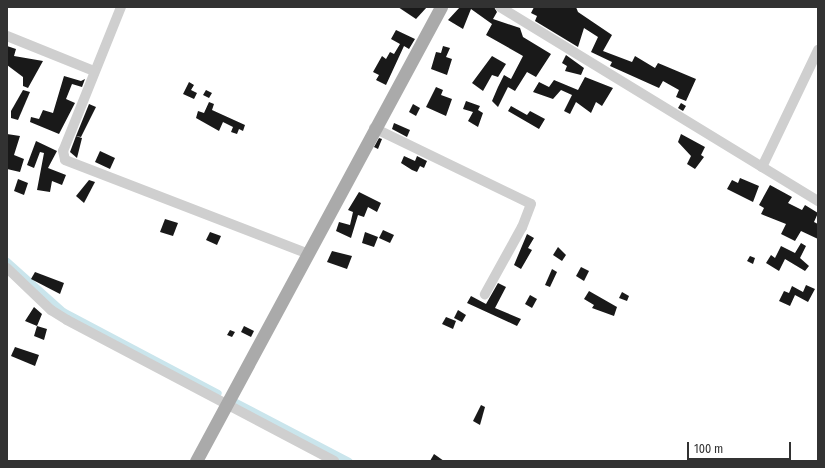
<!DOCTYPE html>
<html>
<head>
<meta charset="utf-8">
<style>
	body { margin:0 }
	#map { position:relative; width:825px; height:468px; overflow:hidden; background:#fff; font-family:"Fira Sans Condensed",sans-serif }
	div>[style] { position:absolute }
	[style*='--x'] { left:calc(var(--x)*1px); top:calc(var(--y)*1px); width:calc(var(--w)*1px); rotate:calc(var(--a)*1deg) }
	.canal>* { height:7px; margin:-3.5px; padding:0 3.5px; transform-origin:3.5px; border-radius:3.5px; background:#cae5ec }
	.building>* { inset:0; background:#191919 }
	.minor>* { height:10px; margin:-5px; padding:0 5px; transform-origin:5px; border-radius:5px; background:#cfcfcf }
	.major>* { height:13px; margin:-6.5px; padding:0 6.5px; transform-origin:6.5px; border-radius:6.5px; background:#aaa }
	span { translate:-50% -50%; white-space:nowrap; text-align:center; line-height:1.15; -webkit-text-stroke:4px #fff; paint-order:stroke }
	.frame { position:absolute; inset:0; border:8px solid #323232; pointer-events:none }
	.scale { position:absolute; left:687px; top:442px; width:104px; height:18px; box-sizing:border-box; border:2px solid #323232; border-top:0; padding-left:5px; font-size:12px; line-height:14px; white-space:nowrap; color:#323232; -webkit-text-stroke:3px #fff; paint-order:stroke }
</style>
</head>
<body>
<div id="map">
	<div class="canal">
		<i style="--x:7;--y:261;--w:75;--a:41.8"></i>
		<i style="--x:63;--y:311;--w:175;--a:27.9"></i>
		<i style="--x:236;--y:402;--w:127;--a:27.6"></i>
	</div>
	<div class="building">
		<i style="clip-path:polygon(398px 7px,427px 7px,416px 19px)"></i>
		<i style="clip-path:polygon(460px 7px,494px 7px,497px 12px,493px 19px,520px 28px,523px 37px,551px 54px,536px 77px,527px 72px,515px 91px,508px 87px,498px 107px,492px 101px,498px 87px,504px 75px,511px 79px,523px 56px,486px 35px,492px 24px,471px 9px,463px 29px,448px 20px)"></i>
		<i style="clip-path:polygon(534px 7px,576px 7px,578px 12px,612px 35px,603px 51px,632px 62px,635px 56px,655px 68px,658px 63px,696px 79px,686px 101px,676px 97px,679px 90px,663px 81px,659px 88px,610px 66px,612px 62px,591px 52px,598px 37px,584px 28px,578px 47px,535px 21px,537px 16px,531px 13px)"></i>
		<i style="clip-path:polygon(396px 30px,415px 39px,409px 49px,404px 46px,386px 85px,376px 80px,379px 75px,373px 72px,382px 56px,386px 59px,390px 52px,394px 54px,400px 44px,391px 39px)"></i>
		<i style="clip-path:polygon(7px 46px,16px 49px,14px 56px,43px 61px,28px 88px,23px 86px,23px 77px,7px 65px)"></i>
		<i style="clip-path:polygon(443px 46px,450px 48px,446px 57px,452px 59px,447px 75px,431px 69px,436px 52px,441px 53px)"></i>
		<i style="clip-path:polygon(566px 55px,584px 68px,581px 75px,565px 71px,567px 66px,562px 63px)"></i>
		<i style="clip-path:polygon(492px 56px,506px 64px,498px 77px,492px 75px,483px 91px,472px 83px)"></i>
		<i style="clip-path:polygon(64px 76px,81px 81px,85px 79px,82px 87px,72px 84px,66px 99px,75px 103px,59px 134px,30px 122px,31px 117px,39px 119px,43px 110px,53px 113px)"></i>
		<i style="clip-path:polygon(585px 77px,613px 88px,602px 106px,596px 102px,591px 113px,576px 102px,570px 114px,564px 111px,572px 95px,561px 90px,553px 99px,533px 92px,539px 82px,549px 87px,554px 80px,578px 90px)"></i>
		<i style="clip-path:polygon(189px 82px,194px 85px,191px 90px,197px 93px,194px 99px,183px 94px)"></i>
		<i style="clip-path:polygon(436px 87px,443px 90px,441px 95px,452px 99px,446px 116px,426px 107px)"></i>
		<i style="clip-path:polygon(23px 90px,30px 92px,18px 120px,11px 118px,11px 111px)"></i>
		<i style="clip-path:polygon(206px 90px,212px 93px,209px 98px,203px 95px)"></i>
		<i style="clip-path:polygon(466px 101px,480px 106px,478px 110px,483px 113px,478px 127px,468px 121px,473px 112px,463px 109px)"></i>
		<i style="clip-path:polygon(209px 102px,214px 104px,212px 110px,245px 125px,243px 131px,239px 129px,237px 134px,231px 132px,233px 127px,223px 122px,219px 131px,196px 118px,198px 111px,204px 113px)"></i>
		<i style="clip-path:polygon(681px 103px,686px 106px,683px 111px,678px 108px)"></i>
		<i style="clip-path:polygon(89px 104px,96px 107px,81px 137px,76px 136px)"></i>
		<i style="clip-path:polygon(413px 104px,420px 108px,416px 116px,409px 112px)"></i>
		<i style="clip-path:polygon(511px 106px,527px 115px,530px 111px,545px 119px,539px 129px,508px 111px)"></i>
		<i style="clip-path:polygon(394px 123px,410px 130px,407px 137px,392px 129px)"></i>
		<i style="clip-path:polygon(7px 134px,20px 136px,14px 155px,24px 159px,20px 172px,7px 169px)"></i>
		<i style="clip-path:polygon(681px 134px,705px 147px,701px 155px,704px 157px,695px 169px,687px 164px,691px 156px,678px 142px)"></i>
		<i style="clip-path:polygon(76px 136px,82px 138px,77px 158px,70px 152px)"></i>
		<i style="clip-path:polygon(379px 138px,382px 139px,378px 149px,374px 147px)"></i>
		<i style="clip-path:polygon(36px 141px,57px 151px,48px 168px,66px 175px,62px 185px,52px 181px,50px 192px,37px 190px,44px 153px,40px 152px,34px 168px,27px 165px)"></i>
		<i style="clip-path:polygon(100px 151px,115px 158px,110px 169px,95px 162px)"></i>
		<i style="clip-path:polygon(404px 156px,415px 161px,417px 156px,427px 161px,424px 168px,420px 166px,417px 172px,412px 170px,401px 163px)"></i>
		<i style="clip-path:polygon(740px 178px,759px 186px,753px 202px,727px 189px,732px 180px,738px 183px)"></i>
		<i style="clip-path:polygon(18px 179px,28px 183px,24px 195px,14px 191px)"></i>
		<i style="clip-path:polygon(89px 180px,95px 182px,84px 203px,76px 196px)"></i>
		<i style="clip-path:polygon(770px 185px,792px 197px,788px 203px,802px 210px,805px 205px,818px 213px,814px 222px,818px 224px,818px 239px,801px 231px,795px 241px,781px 234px,786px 224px,761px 214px,764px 208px,759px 205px)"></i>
		<i style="clip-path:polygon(359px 192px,381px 203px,377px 212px,368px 207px,364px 217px,358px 215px,351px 238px,336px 231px,339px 222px,350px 225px,353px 212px,348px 210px)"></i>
		<i style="clip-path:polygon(165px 219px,178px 223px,173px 236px,160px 232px)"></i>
		<i style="clip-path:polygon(383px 230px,394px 235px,390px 243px,379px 238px)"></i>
		<i style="clip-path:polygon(210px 232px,221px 236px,217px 245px,206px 240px)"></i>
		<i style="clip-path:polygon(365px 232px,378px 237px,374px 247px,362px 243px)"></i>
		<i style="clip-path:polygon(527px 234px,534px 238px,528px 248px,532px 250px,521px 269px,514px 265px)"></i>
		<i style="clip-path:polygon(801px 243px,806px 246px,800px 258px,809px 266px,805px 271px,785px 259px,779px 271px,766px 263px,771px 255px,775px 258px,781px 246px,795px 253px)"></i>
		<i style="clip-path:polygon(558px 247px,566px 255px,562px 261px,553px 255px)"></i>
		<i style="clip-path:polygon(332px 251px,352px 256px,347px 269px,327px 262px)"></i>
		<i style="clip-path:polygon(750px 256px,755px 258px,753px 264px,747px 261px)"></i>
		<i style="clip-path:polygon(581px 267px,589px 271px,584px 281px,576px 276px)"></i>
		<i style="clip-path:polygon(552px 269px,557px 272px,550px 287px,545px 285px)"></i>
		<i style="clip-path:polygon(35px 272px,64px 283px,60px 294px,31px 279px)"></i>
		<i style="clip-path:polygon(498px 283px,506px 287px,495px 308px,521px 319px,517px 326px,467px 303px,471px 296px,486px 304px)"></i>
		<i style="clip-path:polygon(806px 285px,815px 289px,808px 302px,795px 295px,790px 306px,779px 301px,784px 291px,789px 293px,792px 286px,803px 292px)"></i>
		<i style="clip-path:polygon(589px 291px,617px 307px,614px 316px,592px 308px,594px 305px,584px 299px)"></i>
		<i style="clip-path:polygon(622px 292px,629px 296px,627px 301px,619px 298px)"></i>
		<i style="clip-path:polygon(530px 295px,537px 299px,532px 308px,525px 304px)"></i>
		<i style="clip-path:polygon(34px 307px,42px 314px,37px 326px,47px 329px,44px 340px,34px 336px,37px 326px,25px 321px)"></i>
		<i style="clip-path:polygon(458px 310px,466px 315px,462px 322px,454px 318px)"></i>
		<i style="clip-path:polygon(446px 317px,456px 321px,453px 329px,442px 324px)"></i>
		<i style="clip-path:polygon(244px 326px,254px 331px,251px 337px,241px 332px)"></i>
		<i style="clip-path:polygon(230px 330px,235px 332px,232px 337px,227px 335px)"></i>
		<i style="clip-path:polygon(15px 347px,39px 355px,35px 366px,11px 356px)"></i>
		<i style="clip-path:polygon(481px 405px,485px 407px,480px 425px,473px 421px)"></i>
		<i style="clip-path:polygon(434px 454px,444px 461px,430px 461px)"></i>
	</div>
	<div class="minor">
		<i style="--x:121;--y:7;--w:155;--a:111.9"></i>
		<i style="--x:63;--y:151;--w:9;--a:77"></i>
		<i style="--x:65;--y:160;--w:261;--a:21.1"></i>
		<i style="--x:500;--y:7;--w:373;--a:31.4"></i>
		<i style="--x:7;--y:36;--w:94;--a:21.9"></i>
		<i style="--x:374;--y:128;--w:174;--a:25.8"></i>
		<i style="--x:531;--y:204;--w:25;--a:111"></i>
		<i style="--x:522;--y:227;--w:77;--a:118.9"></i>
		<i style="--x:762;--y:167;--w:130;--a:-64.4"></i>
		<i style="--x:7;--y:268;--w:61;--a:43.7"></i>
		<i style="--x:51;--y:310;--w:19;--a:32"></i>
		<i style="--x:67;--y:320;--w:302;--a:27.8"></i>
	</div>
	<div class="major">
		<i style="--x:196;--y:461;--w:516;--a:-61.65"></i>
	</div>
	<div class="frame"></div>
	<div class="scale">100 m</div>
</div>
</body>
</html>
